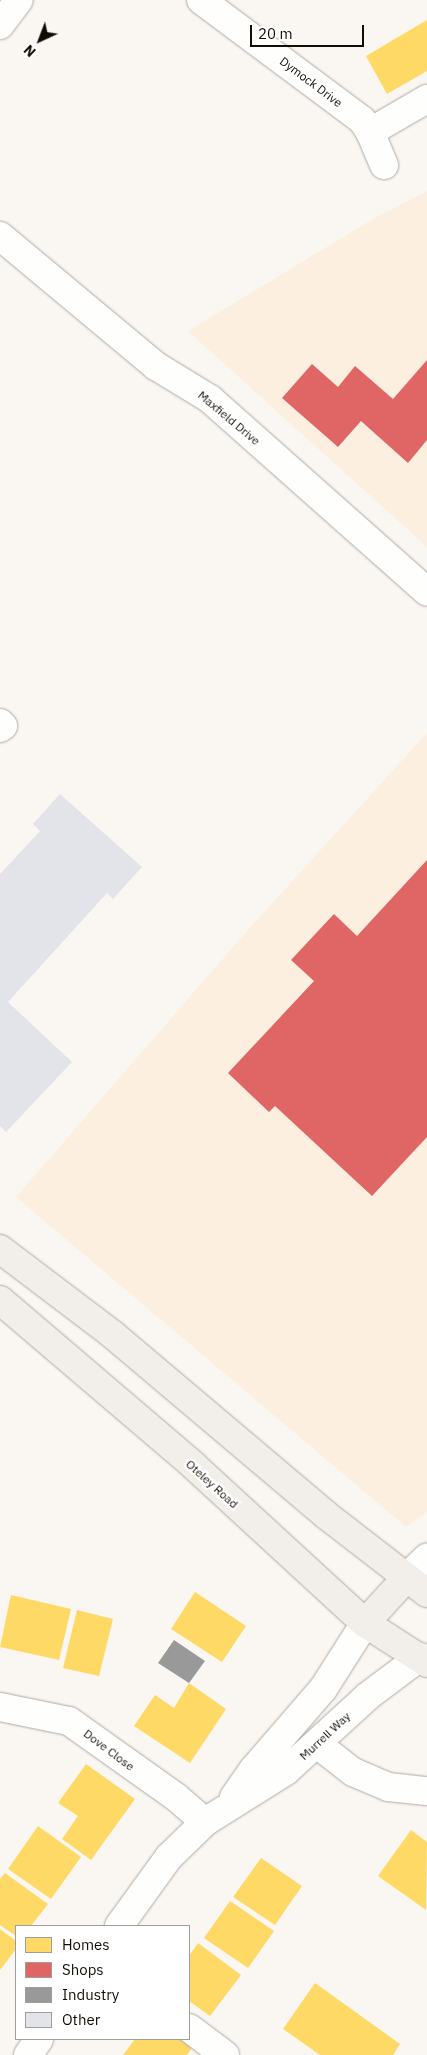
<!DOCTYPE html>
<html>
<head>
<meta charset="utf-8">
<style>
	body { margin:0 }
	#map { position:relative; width:427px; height:2055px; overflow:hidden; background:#faf6f2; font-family:"IBM Plex Sans",sans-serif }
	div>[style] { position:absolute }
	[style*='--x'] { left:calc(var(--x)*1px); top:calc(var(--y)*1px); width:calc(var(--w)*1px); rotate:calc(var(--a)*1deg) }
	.built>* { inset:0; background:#fcefe0 }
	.homes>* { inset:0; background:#ffd966 }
	.shops>* { inset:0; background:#e06666 }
	.industry>* { inset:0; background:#999 }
	.building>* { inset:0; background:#e3e4e9 }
	.roads { filter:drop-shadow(0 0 1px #afaaa4) drop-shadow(0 0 1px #afaaa4) }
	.minor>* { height:28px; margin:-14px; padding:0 14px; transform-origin:14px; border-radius:14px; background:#fefefd }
	.major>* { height:28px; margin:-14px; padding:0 14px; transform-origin:14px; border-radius:14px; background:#f2eeea }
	span { translate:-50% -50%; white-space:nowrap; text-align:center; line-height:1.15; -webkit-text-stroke:5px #fff; paint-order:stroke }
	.street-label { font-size:12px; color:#120c05 }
	.legend { position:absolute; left:15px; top:1925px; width:175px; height:115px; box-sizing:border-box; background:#fff; border:1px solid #a09e9b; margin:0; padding:6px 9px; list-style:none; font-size:15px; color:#120c05 }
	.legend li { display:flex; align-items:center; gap:10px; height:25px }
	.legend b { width:25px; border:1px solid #a09e9b }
	.north { position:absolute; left:15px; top:15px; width:50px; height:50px; -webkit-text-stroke:4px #fff; paint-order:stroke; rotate:223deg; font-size:14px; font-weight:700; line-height:20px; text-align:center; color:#120c05 }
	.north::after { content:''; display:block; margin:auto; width:18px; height:22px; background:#120c05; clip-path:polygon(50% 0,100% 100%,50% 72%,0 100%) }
	.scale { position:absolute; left:250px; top:25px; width:114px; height:22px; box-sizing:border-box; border:2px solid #120c05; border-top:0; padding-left:6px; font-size:15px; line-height:18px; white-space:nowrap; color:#120c05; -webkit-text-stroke:4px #fff; paint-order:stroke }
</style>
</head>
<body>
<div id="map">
	<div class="built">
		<i style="clip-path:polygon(427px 191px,427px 547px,188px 331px,373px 219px)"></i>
		<i style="clip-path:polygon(427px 733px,427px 1512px,406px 1527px,16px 1197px,246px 932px)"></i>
	</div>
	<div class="homes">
		<i style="clip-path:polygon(427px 20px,427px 71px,387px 94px,366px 56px)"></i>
		<i style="clip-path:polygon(195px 1592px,246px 1626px,222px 1662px,171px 1629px)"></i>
		<i style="clip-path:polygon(11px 1595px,71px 1609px,59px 1660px,0 1647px)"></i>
		<i style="clip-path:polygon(77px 1610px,113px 1619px,99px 1676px,63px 1668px)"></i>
		<i style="clip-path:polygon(189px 1683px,226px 1709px,190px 1763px,134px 1726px,155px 1695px,174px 1708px)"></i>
		<i style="clip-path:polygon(86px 1764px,135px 1799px,91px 1860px,62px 1839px,78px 1816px,58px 1803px)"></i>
		<i style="clip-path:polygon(38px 1826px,81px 1857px,51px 1899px,8px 1869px)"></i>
		<i style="clip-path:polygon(411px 1830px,427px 1842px,426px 1910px,378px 1876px)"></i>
		<i style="clip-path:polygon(261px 1858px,302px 1886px,275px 1925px,233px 1897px)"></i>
		<i style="clip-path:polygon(5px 1873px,48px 1904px,31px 1926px,16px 1926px,16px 1936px,0 1925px,0 1879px)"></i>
		<i style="clip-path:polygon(230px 1901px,274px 1931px,248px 1968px,204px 1938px)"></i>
		<i style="clip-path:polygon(0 1929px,16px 1941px,16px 1949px,0 1970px)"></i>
		<i style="clip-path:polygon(198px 1943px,241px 1975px,210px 2016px,189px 2001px,189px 1956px)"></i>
		<i style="clip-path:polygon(315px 1983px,400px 2044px,393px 2055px,320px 2055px,283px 2029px)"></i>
		<i style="clip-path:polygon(135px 2039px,183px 2039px,193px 2046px,187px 2055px,123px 2055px)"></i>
	</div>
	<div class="shops">
		<i style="clip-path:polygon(427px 360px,427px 440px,408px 463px,361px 421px,338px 447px,282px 398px,312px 364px,338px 387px,355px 366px,393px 399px)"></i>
		<i style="clip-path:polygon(427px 860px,427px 1137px,372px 1196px,275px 1106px,269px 1112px,228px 1073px,314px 981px,291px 960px,334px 914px,357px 936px)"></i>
	</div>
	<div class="industry">
		<i style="clip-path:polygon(174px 1640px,205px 1661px,189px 1683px,158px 1663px)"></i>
	</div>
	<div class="building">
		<i style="clip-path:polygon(60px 794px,142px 867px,113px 899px,107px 893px,8px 1002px,72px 1062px,6px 1132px,0 1126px,0 874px,40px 831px,33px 824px)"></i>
	</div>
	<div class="roads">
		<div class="minor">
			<i style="--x:201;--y:0;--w:201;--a:36.7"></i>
			<i style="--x:362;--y:120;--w:14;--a:56"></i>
			<i style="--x:370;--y:132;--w:66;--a:-30.1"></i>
			<i style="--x:0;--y:25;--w:31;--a:-53"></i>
			<i style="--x:370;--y:132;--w:36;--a:67"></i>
			<i style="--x:0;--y:236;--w:203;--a:39.8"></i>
			<i style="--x:156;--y:366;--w:63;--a:31.4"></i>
			<i style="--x:210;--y:399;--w:290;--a:41.6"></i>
			<i style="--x:0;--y:723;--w:4;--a:45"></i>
			<i style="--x:3;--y:726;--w:4;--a:146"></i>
			<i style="--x:407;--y:1577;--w:28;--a:-44"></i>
			<i style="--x:0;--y:1707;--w:70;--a:11.5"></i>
			<i style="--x:69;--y:1721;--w:131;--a:35.4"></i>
			<i style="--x:176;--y:1797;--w:38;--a:41"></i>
			<i style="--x:317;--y:1744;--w:46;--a:37.9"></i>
			<i style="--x:353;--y:1772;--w:38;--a:23"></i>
			<i style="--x:388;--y:1787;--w:39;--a:6"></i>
			<i style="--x:234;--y:1797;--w:33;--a:-55"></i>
			<i style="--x:253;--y:1770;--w:107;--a:-49.2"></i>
			<i style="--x:323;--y:1689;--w:78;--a:-57.5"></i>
			<i style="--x:119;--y:1926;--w:85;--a:-54.1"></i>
			<i style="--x:169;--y:1857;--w:50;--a:-44.2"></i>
			<i style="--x:205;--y:1822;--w:96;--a:-32.2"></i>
			<i style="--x:286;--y:1771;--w:111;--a:-42.4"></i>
			<i style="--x:368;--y:1696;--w:65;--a:-36.9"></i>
			<i style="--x:189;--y:2028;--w:45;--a:36.9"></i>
			<i style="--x:28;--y:2055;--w:19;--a:-55"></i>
		</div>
		<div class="major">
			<i style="--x:0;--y:1249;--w:141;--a:37.2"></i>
			<i style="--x:112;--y:1334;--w:280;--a:40.2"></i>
			<i style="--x:326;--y:1515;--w:128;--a:37.7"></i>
			<i style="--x:0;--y:1300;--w:254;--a:40.5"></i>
			<i style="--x:193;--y:1465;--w:234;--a:42.6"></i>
			<i style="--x:365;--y:1623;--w:74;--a:32.8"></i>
			<i style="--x:365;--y:1623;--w:62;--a:-47.6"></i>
		</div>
	</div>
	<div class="street-label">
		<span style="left:311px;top:82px;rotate:37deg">Dymock Drive</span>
		<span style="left:229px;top:418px;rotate:40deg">Maxfield Drive</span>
		<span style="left:212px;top:1484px;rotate:42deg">Oteley Road</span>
		<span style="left:325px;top:1736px;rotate:-43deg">Murrell Way</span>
		<span style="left:109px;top:1750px;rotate:37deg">Dove Close</span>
	</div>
	<ul class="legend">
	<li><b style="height:14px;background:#ffd966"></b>Homes</li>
	<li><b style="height:14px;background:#e06666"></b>Shops</li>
	<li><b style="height:14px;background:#999"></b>Industry</li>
	<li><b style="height:14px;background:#e3e4e9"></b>Other</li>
	</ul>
	<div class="north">N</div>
	<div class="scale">20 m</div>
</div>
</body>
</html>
